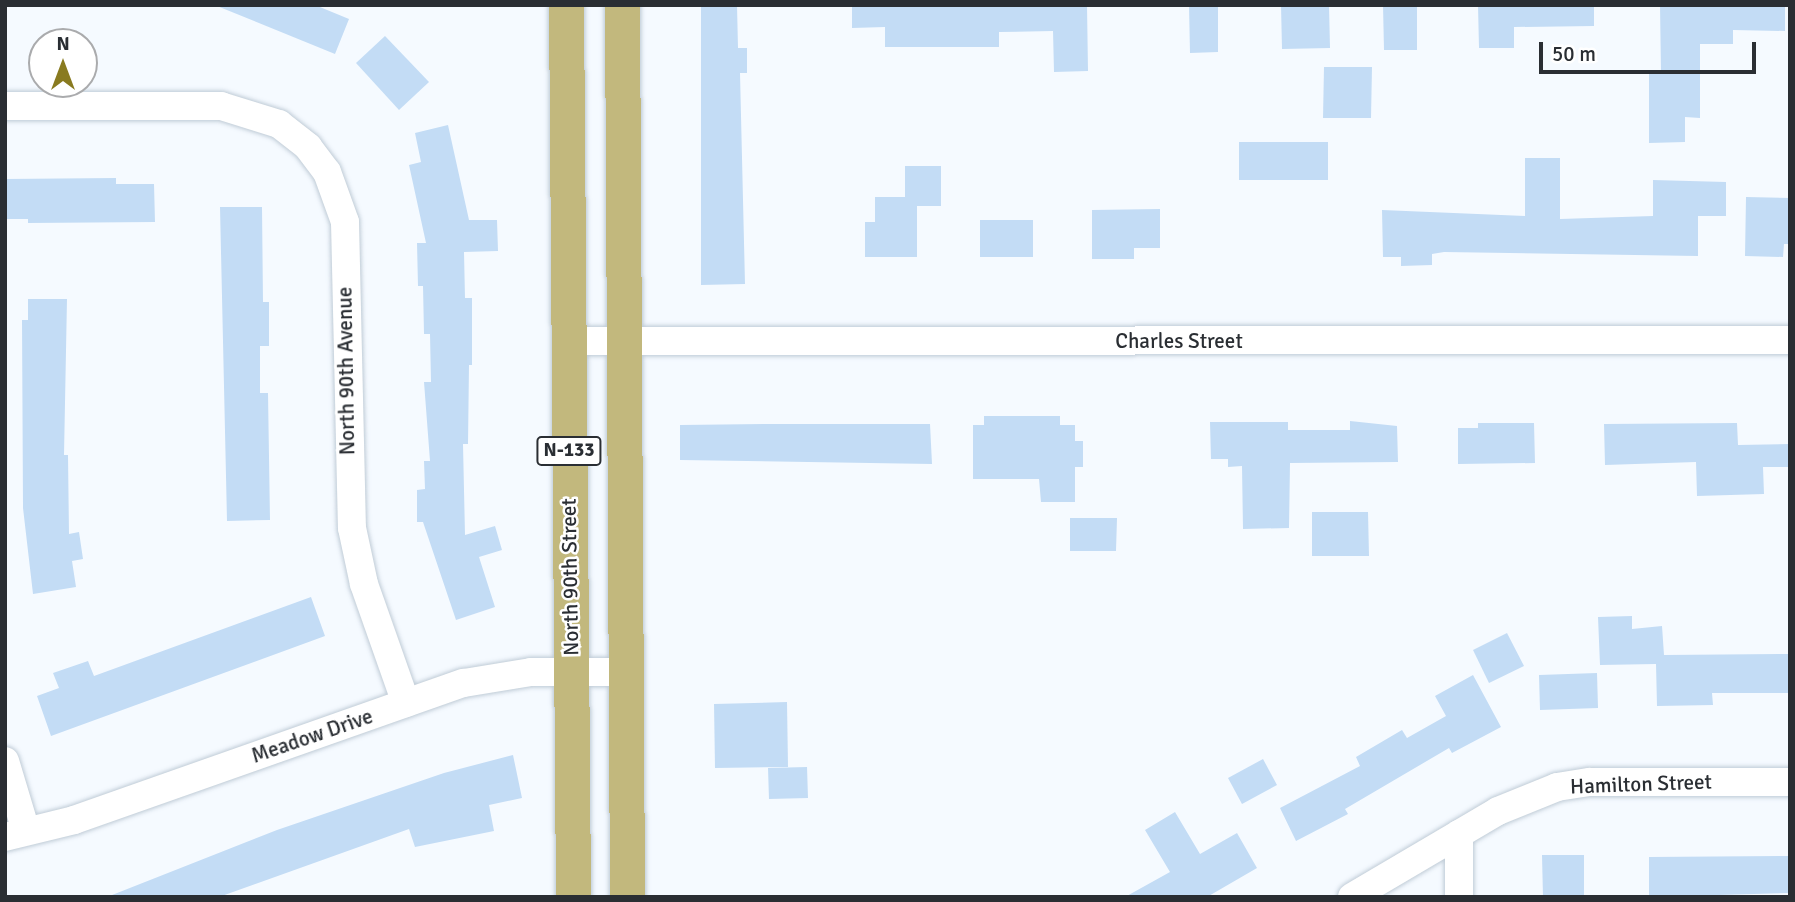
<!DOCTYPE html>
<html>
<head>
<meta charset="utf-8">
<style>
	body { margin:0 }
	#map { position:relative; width:1795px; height:902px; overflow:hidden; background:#f5faff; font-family:Signika,sans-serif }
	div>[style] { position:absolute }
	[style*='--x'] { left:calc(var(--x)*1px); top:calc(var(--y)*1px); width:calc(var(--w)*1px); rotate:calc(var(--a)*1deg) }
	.building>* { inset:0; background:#c3dcf5 }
	.roads { filter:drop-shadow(0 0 2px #c0ccd7) drop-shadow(0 0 2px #c0ccd7) }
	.minor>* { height:28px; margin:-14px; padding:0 14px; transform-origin:14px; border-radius:14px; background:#fff }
	.major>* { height:35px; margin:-17.5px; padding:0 17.5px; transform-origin:17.5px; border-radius:17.5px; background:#c2b87d }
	span { translate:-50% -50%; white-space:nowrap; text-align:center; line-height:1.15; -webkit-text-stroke:5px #fff; paint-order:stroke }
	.shield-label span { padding:2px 5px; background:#fff; border:2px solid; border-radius:5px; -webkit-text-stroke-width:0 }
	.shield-label { font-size:19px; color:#2a2e33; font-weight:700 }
	.street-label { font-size:21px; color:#2a2e33 }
	.frame { position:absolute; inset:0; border:7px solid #2a2e33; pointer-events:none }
	.north { position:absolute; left:28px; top:28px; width:70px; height:70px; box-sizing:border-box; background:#fff; border:2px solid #aaabad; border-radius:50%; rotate:0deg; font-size:19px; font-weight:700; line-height:28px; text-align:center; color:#2a2e33 }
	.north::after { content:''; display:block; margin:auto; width:24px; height:32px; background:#897b20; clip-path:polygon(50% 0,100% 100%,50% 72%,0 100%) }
	.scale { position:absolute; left:1539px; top:42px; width:217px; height:32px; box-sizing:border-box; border:4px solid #2a2e33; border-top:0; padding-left:9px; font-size:21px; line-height:24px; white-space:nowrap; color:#2a2e33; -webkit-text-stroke:5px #fff; paint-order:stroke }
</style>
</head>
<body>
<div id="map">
	<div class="building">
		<i style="clip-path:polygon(315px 5px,349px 19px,335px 54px,217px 6px)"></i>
		<i style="clip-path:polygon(701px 5px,737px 5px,738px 48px,747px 48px,747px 73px,740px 73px,745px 284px,701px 285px)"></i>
		<i style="clip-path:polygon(852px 5px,1087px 5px,1088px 71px,1054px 72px,1053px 31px,999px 32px,999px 47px,885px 47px,885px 27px,852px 28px)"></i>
		<i style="clip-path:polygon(1189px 5px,1218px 5px,1218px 52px,1190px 53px)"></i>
		<i style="clip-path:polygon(1281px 5px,1329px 5px,1330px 48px,1282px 49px)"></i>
		<i style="clip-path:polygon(1383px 5px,1417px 5px,1417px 50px,1384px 50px)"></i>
		<i style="clip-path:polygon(1478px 5px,1594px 5px,1594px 26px,1514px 27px,1514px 48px,1479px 48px)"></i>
		<i style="clip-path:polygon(1660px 5px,1785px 5px,1785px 31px,1733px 30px,1733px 44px,1700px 44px,1700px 118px,1685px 117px,1685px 142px,1649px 143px,1649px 73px,1661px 73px)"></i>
		<i style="clip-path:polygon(385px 36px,429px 82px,399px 110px,356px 63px)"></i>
		<i style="clip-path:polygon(1324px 67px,1372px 67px,1371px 118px,1323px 118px)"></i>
		<i style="clip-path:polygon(448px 125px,469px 220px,497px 220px,498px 251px,464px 252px,465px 298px,472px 298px,472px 365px,469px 365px,468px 444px,463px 444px,465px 535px,495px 526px,502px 550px,479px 557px,495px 607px,456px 620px,423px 522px,417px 522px,417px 490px,425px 489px,424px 461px,430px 461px,424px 382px,431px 382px,430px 334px,424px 334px,423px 286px,418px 286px,417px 243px,426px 243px,409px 165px,421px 162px,415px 133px)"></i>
		<i style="clip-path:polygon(1239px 142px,1328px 142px,1328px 180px,1239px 180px)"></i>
		<i style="clip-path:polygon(1525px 158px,1560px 158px,1560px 219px,1653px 216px,1653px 180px,1726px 182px,1726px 216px,1698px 216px,1698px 256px,1444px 252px,1432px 254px,1432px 265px,1401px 266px,1401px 257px,1383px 257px,1382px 210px,1525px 216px)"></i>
		<i style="clip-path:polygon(905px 166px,941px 166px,941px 206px,917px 206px,917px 257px,865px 257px,865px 222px,875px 222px,875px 197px,905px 197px)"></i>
		<i style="clip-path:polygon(116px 178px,116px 184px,154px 184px,155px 222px,28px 223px,28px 219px,5px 219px,5px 179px)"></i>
		<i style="clip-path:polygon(1746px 197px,1790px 198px,1790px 244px,1784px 244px,1783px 257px,1745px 256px)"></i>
		<i style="clip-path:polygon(220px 207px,262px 207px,263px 302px,269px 302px,269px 346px,260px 346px,260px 393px,268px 393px,270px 520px,227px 521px)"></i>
		<i style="clip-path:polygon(1160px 209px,1160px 248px,1134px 248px,1134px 259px,1092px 259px,1092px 210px)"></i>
		<i style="clip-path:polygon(980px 220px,1033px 220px,1033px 257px,980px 257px)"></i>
		<i style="clip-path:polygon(28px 299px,67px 299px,64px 455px,68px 455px,69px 534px,79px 532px,83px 559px,72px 561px,76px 587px,33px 594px,23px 508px,22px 320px,28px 320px)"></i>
		<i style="clip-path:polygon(984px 416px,1060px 416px,1060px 425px,1075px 425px,1075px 441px,1083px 441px,1083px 467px,1075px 467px,1075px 502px,1041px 502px,1039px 479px,973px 479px,973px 425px,984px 425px)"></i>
		<i style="clip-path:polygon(1350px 421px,1397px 426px,1398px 462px,1290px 463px,1289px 528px,1243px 529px,1242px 466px,1228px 467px,1228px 459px,1211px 459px,1210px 422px,1288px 422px,1288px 430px,1350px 430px)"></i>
		<i style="clip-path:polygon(1478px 423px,1534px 423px,1535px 463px,1458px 464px,1458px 428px,1478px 428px)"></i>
		<i style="clip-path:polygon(1737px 423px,1738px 445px,1790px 444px,1790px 467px,1763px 467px,1764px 494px,1697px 496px,1696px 462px,1605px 465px,1604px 424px)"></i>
		<i style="clip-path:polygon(766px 424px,930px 424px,932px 464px,680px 460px,680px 425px)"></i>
		<i style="clip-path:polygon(1312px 512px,1368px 512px,1369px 556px,1312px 556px)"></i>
		<i style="clip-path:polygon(1070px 518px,1117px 518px,1116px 551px,1070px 551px)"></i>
		<i style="clip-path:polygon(311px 597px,325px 636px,51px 736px,37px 696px,59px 688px,53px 673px,88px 661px,94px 676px)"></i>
		<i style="clip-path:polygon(1632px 616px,1632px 629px,1662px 626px,1664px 655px,1790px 654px,1790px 693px,1712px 693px,1713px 705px,1657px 706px,1656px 664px,1600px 665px,1598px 617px)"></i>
		<i style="clip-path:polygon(1507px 633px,1524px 666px,1489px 683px,1473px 650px)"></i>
		<i style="clip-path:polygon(1597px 673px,1598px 708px,1540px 710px,1539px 675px)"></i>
		<i style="clip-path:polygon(1473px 675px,1501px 727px,1452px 753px,1449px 748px,1345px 809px,1348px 814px,1296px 841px,1280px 808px,1360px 766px,1356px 757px,1402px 730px,1407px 738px,1446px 716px,1435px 696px)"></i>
		<i style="clip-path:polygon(787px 702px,788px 767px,715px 768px,714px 704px)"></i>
		<i style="clip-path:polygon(513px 755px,522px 798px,489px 805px,494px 831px,415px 847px,409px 829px,219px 897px,107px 897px,277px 830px,444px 773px)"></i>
		<i style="clip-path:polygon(1263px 759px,1277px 785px,1242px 804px,1228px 778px)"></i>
		<i style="clip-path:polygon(807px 767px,808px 798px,769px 799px,768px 768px)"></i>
		<i style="clip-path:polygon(1175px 812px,1200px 854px,1237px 833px,1257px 868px,1207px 897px,1125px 897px,1170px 872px,1145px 830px)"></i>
		<i style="clip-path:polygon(1542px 855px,1584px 855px,1584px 897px,1543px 897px)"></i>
		<i style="clip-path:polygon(1790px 856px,1790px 893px,1649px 897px,1649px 857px)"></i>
	</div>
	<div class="roads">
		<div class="minor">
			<i style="--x:5;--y:106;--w:216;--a:0"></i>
			<i style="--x:221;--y:106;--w:61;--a:17.2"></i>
			<i style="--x:279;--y:124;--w:37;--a:38"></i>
			<i style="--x:308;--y:147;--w:31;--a:53"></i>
			<i style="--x:327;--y:172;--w:53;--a:70.2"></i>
			<i style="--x:345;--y:222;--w:306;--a:88.7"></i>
			<i style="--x:352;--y:528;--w:57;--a:77.9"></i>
			<i style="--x:364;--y:584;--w:126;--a:70.6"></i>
			<i style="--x:568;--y:341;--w:1222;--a:-0.05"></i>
			<i style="--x:5;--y:761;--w:73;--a:73.3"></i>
			<i style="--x:1459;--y:834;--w:63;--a:90"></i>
			<i style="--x:5;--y:837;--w:71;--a:-13.8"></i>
			<i style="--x:74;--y:820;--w:413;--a:-19.4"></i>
			<i style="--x:464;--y:683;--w:68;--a:-9.3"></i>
			<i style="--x:531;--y:672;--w:94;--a:0"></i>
			<i style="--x:1352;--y:897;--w:169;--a:-30.5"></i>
			<i style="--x:1498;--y:811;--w:64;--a:-22.1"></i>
			<i style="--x:1557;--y:787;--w:33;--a:-9"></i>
			<i style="--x:1590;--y:782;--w:200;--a:0"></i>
		</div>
		<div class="major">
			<i style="--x:566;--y:5;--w:892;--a:89.55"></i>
			<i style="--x:622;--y:5;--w:892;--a:89.68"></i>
		</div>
	</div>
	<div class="shield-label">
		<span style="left:569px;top:451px">N-133</span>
	</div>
	<div class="street-label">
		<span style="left:1179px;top:341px">Charles Street</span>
		<span style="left:346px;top:371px;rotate:-91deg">North 90th Avenue</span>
		<span style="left:570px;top:577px;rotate:-91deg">North 90th Street</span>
		<span style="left:312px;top:736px;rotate:-19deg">Meadow Drive</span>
		<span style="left:1641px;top:784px;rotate:-2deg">Hamilton Street</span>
	</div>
	<div class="frame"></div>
	<div class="north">N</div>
	<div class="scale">50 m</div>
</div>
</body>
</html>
